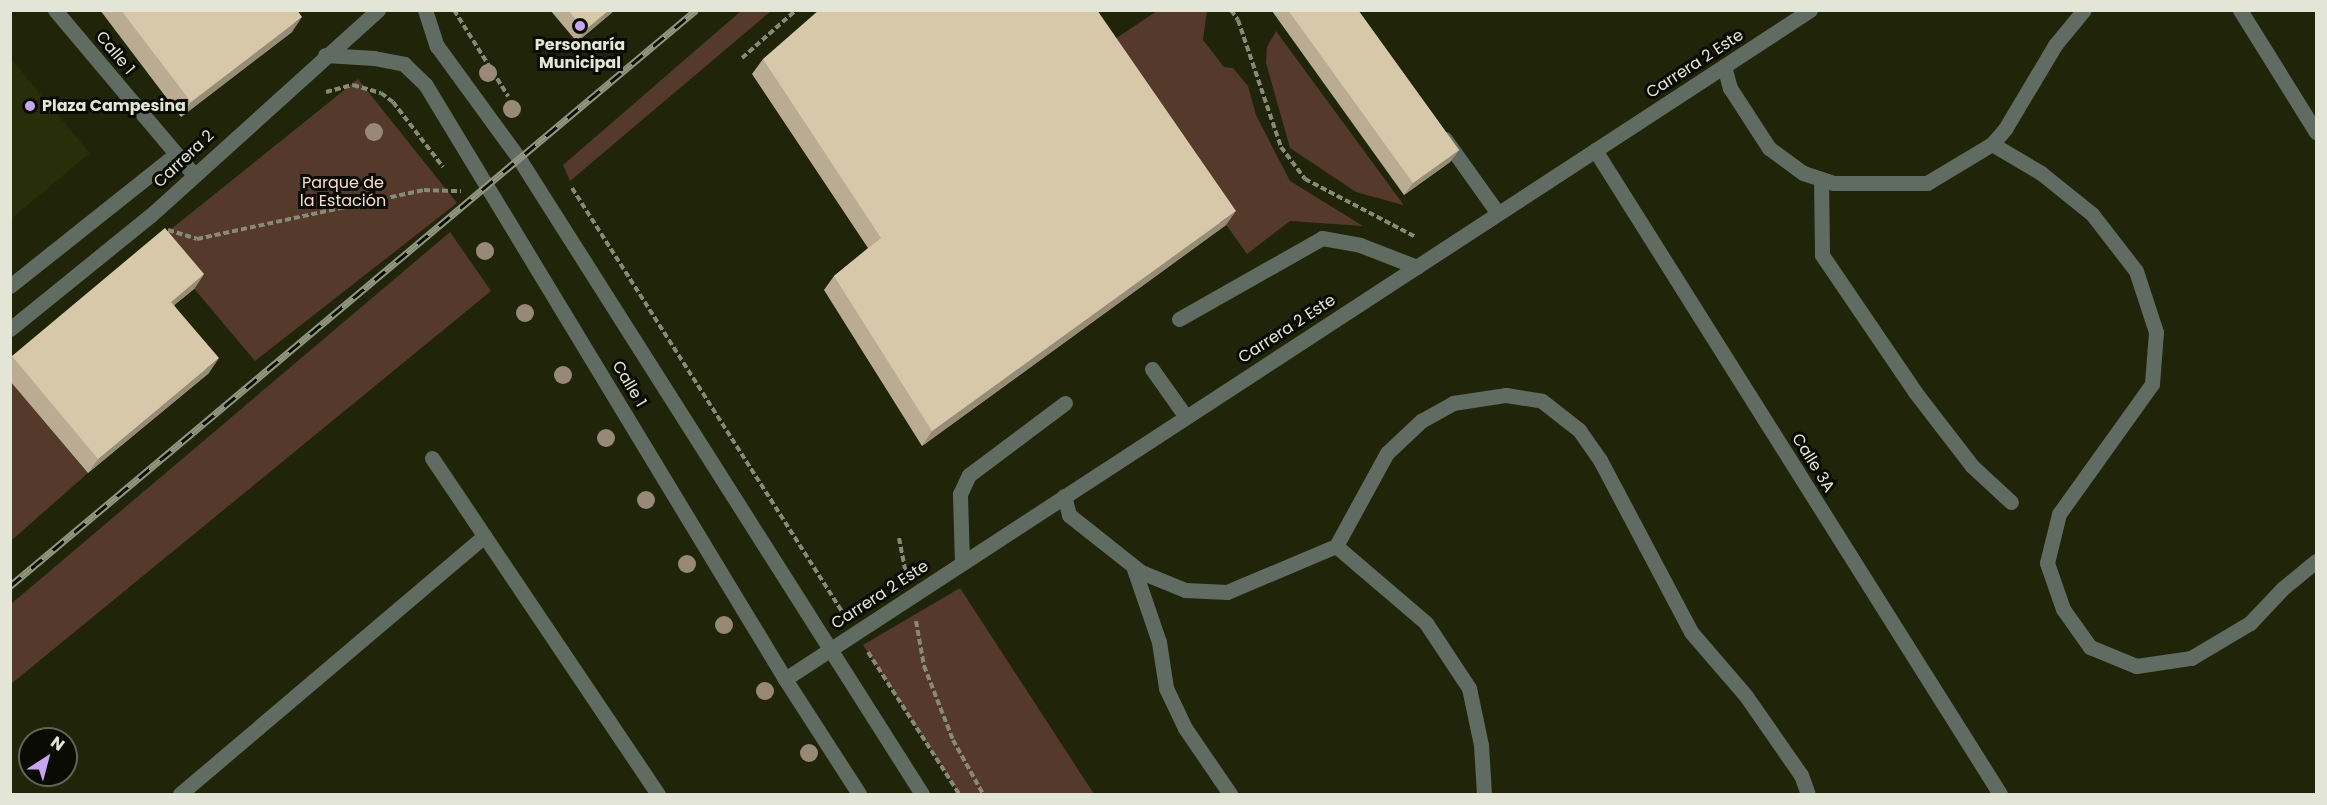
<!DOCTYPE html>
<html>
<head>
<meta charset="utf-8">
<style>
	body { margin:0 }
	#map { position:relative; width:2327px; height:805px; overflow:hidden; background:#202409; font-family:Poppins,sans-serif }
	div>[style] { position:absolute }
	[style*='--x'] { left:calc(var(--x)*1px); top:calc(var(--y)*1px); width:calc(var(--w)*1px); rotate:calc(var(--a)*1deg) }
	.built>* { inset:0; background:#282d0a }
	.green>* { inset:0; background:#55392b }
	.path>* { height:4px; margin-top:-2px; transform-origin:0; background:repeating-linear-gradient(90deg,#878a75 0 6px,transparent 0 9px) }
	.lane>* { height:15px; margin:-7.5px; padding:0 7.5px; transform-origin:7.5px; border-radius:7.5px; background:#606b62 }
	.street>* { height:15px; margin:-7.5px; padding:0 7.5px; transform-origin:7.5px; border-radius:7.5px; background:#606b62 }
	.rail>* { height:7px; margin-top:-3.5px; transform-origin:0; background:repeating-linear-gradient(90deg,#0a0c03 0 14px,#929580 0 28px); box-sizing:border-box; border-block:2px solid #929580 }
	.trees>* { width:18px; height:18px; margin:-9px; border-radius:50%; background:#978975 }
	.wall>* { inset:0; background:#baac92 }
	.shaded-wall>* { inset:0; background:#978c77 }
	.building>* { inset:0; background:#d8c8aa }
	.dots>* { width:16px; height:16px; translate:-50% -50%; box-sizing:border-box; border:3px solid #0a0c03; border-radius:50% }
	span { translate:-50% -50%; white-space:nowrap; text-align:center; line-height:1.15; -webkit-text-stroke:6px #0a0c03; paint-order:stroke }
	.poi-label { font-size:16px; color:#e3e6d6; font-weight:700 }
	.left { translate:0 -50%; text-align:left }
	.street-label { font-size:16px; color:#e3e6d6 }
	.park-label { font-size:16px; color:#f8dbcd }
	.frame { position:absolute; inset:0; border:12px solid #e3e6d6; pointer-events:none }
	.north { position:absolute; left:18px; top:727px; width:60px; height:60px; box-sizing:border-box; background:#0a0c03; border:2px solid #616357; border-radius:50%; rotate:36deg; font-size:16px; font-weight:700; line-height:24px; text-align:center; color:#e3e6d6 }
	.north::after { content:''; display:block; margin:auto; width:21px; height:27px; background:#c8a5ef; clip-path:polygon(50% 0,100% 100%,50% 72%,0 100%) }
</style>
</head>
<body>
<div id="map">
	<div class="built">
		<i style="clip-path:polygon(11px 59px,90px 153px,11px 219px,10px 219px)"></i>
	</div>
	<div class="green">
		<i style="clip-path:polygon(741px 11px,771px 11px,570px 181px,563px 165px)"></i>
		<i style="clip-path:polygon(1157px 11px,1207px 11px,1203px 40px,1224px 67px,1233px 68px,1248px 86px,1256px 115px,1290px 181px,1363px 226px,1290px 221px,1247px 254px,1100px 49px)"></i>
		<i style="clip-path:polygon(1276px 31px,1403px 204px,1403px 205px,1356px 192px,1290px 148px,1266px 63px,1267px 47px)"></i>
		<i style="clip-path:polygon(358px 79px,457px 203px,255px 361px,155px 242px)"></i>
		<i style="clip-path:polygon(450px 232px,491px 291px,11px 684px,11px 604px)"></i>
		<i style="clip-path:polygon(10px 381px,88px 473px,13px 539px,10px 536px)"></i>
		<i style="clip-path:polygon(960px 588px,1094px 794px,959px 794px,863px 645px)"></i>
	</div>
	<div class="path">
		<i style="--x:454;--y:10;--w:102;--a:57.9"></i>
		<i style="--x:1231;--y:10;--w:12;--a:55"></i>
		<i style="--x:1238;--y:20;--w:134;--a:71.3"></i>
		<i style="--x:1281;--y:147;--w:40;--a:53"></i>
		<i style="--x:1305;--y:179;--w:125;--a:27.6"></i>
		<i style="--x:742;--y:58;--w:72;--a:-41.6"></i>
		<i style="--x:326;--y:92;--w:28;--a:-15"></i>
		<i style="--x:353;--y:85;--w:29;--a:16"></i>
		<i style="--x:381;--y:93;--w:15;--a:37"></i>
		<i style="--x:393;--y:102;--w:82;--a:52.4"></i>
		<i style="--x:572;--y:188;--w:504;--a:57.48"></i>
		<i style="--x:168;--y:230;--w:30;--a:17"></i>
		<i style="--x:197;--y:239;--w:232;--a:-12.2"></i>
		<i style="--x:424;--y:190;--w:37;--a:2"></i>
		<i style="--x:899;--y:538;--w:36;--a:79"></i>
		<i style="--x:916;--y:621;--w:46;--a:79.9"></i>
		<i style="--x:924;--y:666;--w:79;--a:68.6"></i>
		<i style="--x:953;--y:740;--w:62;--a:60.9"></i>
		<i style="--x:868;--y:652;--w:169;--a:57.3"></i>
	</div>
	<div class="lane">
		<i style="--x:2240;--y:10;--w:144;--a:58.1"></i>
		<i style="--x:1724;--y:66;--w:23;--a:75"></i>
		<i style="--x:1730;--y:88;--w:72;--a:57"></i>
		<i style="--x:1769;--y:148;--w:42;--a:36.3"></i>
		<i style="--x:1803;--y:173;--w:32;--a:18"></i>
		<i style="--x:1833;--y:183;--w:94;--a:0"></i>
		<i style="--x:1927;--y:183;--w:76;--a:-31"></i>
		<i style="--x:1992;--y:144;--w:20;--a:-49"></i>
		<i style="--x:2005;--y:129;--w:98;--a:-59.2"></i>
		<i style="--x:2055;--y:45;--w:45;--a:-50.4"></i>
		<i style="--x:1992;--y:144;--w:57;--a:30.6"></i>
		<i style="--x:2041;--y:173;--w:65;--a:38.8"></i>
		<i style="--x:2092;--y:214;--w:72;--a:52.3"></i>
		<i style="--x:2136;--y:271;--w:64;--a:71.8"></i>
		<i style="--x:2156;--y:332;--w:52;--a:94.4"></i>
		<i style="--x:2152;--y:384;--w:160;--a:125.6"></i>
		<i style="--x:2059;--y:514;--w:50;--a:103.8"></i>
		<i style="--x:2047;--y:563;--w:49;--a:70.8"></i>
		<i style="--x:2063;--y:609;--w:47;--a:54.6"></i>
		<i style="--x:2090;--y:647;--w:50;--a:22.4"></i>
		<i style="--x:2136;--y:666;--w:56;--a:-8.3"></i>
		<i style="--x:2191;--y:658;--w:69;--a:-30.7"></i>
		<i style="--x:2250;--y:623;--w:47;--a:-46.7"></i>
		<i style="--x:2282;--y:589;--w:44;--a:-39.5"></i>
		<i style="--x:1821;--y:179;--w:76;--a:89.2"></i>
		<i style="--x:1822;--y:255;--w:166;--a:55.8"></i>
		<i style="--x:1915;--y:392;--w:93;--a:52.4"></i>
		<i style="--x:1972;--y:466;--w:53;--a:42.7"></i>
		<i style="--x:1179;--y:319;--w:164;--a:-29.5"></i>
		<i style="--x:1322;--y:238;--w:39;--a:10"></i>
		<i style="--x:1360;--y:245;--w:61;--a:21.1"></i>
		<i style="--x:1152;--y:369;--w:59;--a:54.7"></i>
		<i style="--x:432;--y:458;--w:405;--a:56.1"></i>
		<i style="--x:1064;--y:496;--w:20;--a:75"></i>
		<i style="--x:1069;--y:515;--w:92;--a:38.4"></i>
		<i style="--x:1141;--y:572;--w:48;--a:22.2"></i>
		<i style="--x:1185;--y:590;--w:42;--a:2.7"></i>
		<i style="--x:1227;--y:592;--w:118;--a:-22.9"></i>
		<i style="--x:1336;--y:546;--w:106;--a:-61.3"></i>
		<i style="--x:1387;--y:453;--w:47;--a:-43.3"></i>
		<i style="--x:1421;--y:421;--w:37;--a:-29"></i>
		<i style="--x:1453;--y:403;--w:54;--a:-8.6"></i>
		<i style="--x:1506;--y:395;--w:36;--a:9"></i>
		<i style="--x:1542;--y:401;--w:47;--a:38.1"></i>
		<i style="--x:1579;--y:430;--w:37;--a:55"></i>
		<i style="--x:1600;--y:460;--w:195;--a:62.1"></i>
		<i style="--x:1691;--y:632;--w:84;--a:49.3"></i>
		<i style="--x:1746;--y:696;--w:96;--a:55.2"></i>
		<i style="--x:1801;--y:775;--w:20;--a:70"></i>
		<i style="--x:1336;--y:546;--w:118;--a:40.5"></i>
		<i style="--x:1426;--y:623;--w:78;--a:56.5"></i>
		<i style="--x:1469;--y:688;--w:58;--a:78.1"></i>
		<i style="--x:1481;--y:745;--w:49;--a:86.5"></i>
		<i style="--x:962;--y:563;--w:69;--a:-91.7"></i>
		<i style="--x:960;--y:494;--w:21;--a:-65"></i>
		<i style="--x:969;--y:475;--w:120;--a:-36.9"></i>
		<i style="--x:1133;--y:566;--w:80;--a:71.1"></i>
		<i style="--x:1159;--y:642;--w:47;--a:81.3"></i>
		<i style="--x:1166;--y:688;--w:44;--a:64.6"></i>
		<i style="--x:1185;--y:728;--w:80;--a:55.7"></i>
		<i style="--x:180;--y:794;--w:399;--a:-40.3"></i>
	</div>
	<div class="street">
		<i style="--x:55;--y:10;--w:214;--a:49.9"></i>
		<i style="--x:425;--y:10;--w:38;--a:72"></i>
		<i style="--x:437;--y:46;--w:137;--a:53.9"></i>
		<i style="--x:518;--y:157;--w:754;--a:57.62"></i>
		<i style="--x:325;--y:55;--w:49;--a:3.5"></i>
		<i style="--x:374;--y:58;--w:31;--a:11"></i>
		<i style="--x:404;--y:64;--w:29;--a:44"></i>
		<i style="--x:425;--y:84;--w:695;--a:58.82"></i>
		<i style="--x:785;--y:679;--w:137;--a:57.2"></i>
		<i style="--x:1445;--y:139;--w:90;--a:54.5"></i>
		<i style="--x:1595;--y:150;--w:761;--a:57.83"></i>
		<i style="--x:10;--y:286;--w:212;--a:-38.5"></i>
		<i style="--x:10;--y:329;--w:181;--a:-39"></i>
		<i style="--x:151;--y:215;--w:306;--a:-42.1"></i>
		<i style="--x:785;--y:679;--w:1224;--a:-33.13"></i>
	</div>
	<div class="rail">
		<i style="--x:10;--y:586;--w:896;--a:-40.02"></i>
	</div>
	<div class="trees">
		<i style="left:488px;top:73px"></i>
		<i style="left:512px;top:109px"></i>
		<i style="left:374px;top:132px"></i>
		<i style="left:485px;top:251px"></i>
		<i style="left:525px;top:313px"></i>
		<i style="left:563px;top:375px"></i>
		<i style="left:606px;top:438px"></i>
		<i style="left:646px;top:500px"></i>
		<i style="left:687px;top:564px"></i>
		<i style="left:724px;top:625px"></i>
		<i style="left:765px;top:691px"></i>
		<i style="left:809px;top:753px"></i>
	</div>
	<div class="wall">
		<i style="clip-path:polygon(100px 10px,297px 10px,292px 32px,181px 117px)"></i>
		<i style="clip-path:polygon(550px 10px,615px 10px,577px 42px)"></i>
		<i style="clip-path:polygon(1272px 10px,1358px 10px,1459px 150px,1450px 162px,1404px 195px,1272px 11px)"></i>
		<i style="clip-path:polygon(763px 59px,1226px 225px,922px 446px,824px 290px,834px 276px,868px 248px,752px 74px)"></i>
		<i style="clip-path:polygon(204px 274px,194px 289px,174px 305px,209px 373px,88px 473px,10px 381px,10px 358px,12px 356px)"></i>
	</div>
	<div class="shaded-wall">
		<i style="clip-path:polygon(609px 10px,615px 10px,577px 42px,585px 30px)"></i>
		<i style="clip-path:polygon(302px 17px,292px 32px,181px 117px,191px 102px)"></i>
		<i style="clip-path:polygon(1459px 150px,1450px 162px,1404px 195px,1413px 183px)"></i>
		<i style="clip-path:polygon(1236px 211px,1226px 225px,922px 446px,932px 431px)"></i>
		<i style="clip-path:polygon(204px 274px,194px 289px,161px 316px,171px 302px)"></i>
		<i style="clip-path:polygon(219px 358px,209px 373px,88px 473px,98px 459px)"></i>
	</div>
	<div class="building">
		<i style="clip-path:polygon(121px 10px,297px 10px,302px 17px,191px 102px)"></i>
		<i style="clip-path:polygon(568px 10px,609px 10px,585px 30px)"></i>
		<i style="clip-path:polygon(819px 10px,1097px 10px,1236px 211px,932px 431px,834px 276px,881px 238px,763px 59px)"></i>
		<i style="clip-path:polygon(1288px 10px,1358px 10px,1459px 150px,1413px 183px)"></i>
		<i style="clip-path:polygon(165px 228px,204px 274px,171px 302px,219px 358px,98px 459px,12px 356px)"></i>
	</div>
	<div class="dots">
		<i style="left:580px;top:26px;background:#c8a5ef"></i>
		<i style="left:30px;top:106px;background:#c8a5ef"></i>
	</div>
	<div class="poi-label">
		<span style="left:580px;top:54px">Personaría<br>Municipal</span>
		<span class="left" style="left:42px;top:106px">Plaza Campesina</span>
	</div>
	<div class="street-label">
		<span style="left:115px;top:53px;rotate:50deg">Calle 1</span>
		<span style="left:1695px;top:64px;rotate:-33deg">Carrera 2 Este</span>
		<span style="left:184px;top:159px;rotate:-43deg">Carrera 2</span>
		<span style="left:1287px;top:329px;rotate:-33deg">Carrera 2 Este</span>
		<span style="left:629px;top:384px;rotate:59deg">Calle 1</span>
		<span style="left:1813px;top:463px;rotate:58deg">Calle 3A</span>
		<span style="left:880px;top:595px;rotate:-33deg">Carrera 2 Este</span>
	</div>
	<div class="park-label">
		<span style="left:343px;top:192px">Parque de<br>la Estación</span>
	</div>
	<div class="frame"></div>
	<div class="north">N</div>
</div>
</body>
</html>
